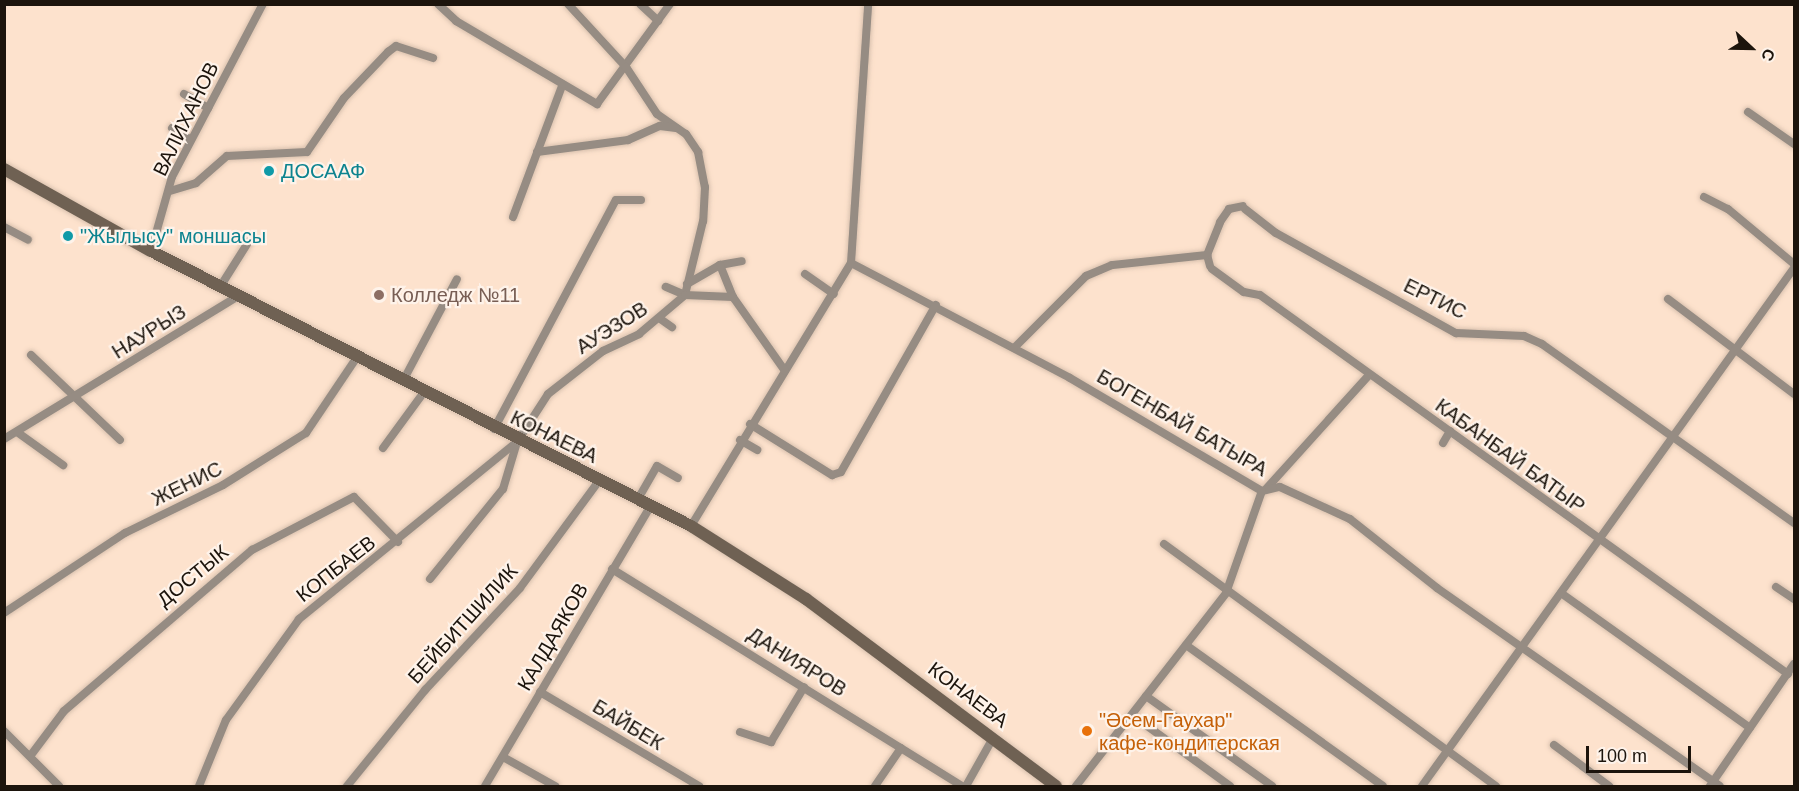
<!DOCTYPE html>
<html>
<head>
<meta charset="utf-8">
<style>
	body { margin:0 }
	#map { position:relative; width:1799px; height:791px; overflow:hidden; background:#fde2cd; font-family:Arial,sans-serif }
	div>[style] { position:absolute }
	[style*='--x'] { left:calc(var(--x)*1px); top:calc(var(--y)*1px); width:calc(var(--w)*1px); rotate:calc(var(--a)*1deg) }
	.roads { filter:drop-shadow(0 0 2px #d9c1ae) drop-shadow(0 0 2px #d9c1ae) }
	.street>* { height:8px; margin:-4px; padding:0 4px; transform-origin:4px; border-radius:4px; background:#968c83 }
	.secondary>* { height:12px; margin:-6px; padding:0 6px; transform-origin:6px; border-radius:6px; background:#6f6153 }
	.dots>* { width:16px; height:16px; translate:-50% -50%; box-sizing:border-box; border:3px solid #fef3ea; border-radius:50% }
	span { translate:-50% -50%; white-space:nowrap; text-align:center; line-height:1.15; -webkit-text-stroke:4.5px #fef3ea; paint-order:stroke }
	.street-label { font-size:20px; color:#1c140c }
	.culture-label { font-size:20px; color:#0d838f }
	.left { translate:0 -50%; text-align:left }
	.education-label { font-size:20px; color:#785e54 }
	.food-label { font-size:20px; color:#c56008 }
	.frame { position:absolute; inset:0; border:6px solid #1c140c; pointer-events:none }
	.north { position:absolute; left:1721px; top:18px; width:60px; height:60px; -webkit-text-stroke:4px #fef3ea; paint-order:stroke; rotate:112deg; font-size:16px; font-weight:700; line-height:24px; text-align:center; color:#1c140c }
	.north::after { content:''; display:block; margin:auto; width:21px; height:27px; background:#1c140c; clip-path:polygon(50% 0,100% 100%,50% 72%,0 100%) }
	.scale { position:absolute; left:1586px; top:746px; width:105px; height:27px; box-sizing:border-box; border:3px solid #1c140c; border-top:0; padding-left:8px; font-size:18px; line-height:21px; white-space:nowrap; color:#1c140c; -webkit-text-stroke:4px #fef3ea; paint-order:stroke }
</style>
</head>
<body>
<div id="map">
	<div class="roads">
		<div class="street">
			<i style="--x:438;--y:4;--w:25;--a:43"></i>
			<i style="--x:456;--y:21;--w:164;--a:30.5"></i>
			<i style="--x:597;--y:104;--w:124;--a:-53.9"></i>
			<i style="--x:568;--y:4;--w:86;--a:47.4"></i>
			<i style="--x:626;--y:67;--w:56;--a:56.6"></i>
			<i style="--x:657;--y:114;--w:35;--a:35"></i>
			<i style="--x:686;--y:134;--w:22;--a:56"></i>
			<i style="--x:698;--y:152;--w:36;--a:79"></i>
			<i style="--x:705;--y:187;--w:34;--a:93"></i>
			<i style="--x:703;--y:221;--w:76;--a:103.7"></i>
			<i style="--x:685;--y:295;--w:21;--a:-157"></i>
			<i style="--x:640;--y:4;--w:25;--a:43"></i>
			<i style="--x:184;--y:94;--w:28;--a:30"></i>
			<i style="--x:1748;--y:112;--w:56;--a:34.8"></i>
			<i style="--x:172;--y:128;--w:22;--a:32"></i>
			<i style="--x:537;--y:152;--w:92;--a:-7.5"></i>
			<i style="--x:628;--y:140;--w:35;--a:-24"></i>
			<i style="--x:660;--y:126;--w:16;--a:7"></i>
			<i style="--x:170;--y:191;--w:27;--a:-17"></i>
			<i style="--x:196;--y:183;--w:41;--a:-41.1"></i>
			<i style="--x:227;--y:156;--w:80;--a:-2.9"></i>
			<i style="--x:307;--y:152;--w:65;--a:-55.6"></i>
			<i style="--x:344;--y:98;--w:64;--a:-46.3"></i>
			<i style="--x:388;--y:52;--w:10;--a:-37"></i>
			<i style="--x:396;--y:46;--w:39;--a:18"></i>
			<i style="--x:1704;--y:197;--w:27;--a:27"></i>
			<i style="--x:1728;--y:209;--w:86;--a:39.8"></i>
			<i style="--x:1245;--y:209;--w:39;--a:38"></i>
			<i style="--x:1276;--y:233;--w:206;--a:29.1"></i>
			<i style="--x:1456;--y:333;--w:68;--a:2.5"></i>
			<i style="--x:1524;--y:336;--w:20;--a:24"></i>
			<i style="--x:1542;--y:344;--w:309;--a:35.4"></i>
			<i style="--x:513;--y:217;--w:140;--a:-69.5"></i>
			<i style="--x:4;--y:227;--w:27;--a:28"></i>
			<i style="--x:151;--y:251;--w:77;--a:-74.2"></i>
			<i style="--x:172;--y:177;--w:195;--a:-62.3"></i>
			<i style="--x:851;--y:263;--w:247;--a:27.7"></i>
			<i style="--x:1070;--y:378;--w:223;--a:30.5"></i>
			<i style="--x:720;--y:265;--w:22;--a:-10"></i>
			<i style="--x:1210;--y:266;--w:11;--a:-105"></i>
			<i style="--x:1207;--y:255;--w:35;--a:-68"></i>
			<i style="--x:1220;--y:222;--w:16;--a:-55"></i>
			<i style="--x:1229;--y:209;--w:14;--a:-12"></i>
			<i style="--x:1212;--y:269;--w:39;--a:36"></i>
			<i style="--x:1244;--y:292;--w:16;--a:11"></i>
			<i style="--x:1260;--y:295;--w:650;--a:35.67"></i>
			<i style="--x:805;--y:274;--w:35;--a:35"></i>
			<i style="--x:687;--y:284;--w:38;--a:-30"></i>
			<i style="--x:720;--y:265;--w:35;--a:68"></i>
			<i style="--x:220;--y:287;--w:54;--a:-57.8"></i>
			<i style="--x:1668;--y:299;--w:158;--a:37"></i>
			<i style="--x:659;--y:318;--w:16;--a:35"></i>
			<i style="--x:1014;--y:348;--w:102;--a:-45"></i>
			<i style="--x:1086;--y:276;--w:28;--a:-23"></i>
			<i style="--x:1112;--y:265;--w:96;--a:-6"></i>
			<i style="--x:31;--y:355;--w:123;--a:43.7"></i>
			<i style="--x:403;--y:381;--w:115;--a:-62.1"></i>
			<i style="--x:750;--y:424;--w:97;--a:31.9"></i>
			<i style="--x:832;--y:475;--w:9;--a:-18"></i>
			<i style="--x:841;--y:472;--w:192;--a:-60.4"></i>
			<i style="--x:494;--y:429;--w:259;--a:-62"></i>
			<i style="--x:616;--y:200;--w:25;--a:0"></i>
			<i style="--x:17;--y:432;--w:57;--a:35.7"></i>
			<i style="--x:4;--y:439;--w:274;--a:-31.4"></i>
			<i style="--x:740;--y:440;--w:20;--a:30"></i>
			<i style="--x:1443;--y:443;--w:14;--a:-60"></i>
			<i style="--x:383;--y:448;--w:69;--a:-53.8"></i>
			<i style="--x:1266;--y:489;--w:152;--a:-47.9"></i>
			<i style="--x:1262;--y:491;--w:18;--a:-13"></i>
			<i style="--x:1280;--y:487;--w:77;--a:24.6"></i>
			<i style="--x:1350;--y:519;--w:111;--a:38.4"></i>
			<i style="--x:1437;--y:588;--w:345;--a:35"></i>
			<i style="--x:638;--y:499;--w:38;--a:-60"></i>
			<i style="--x:657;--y:466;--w:24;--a:30"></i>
			<i style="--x:691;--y:526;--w:308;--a:-58.7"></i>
			<i style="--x:851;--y:263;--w:260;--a:-86.2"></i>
			<i style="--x:1164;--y:544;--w:411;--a:36.1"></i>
			<i style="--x:612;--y:569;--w:412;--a:31.8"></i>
			<i style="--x:430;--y:579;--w:116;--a:-51"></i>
			<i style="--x:503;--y:489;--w:49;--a:-73.4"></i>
			<i style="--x:517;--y:442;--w:57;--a:-57.1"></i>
			<i style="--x:548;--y:394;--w:70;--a:-38"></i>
			<i style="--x:603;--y:351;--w:40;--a:-25"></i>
			<i style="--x:639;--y:334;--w:60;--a:-40.3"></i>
			<i style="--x:685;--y:295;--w:48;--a:2.4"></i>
			<i style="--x:733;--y:297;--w:90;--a:54.9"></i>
			<i style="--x:1776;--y:587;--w:22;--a:34"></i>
			<i style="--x:1561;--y:593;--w:232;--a:35.5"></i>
			<i style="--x:4;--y:613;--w:145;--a:-33.5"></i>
			<i style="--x:125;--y:533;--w:109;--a:-26.1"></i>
			<i style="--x:223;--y:485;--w:98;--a:-32.1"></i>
			<i style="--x:306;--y:433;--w:92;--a:-56.1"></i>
			<i style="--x:1186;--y:645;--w:242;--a:35.6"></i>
			<i style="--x:540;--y:692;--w:185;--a:30.6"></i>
			<i style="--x:1146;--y:696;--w:155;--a:35.5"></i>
			<i style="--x:1132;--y:715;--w:121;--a:35.9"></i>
			<i style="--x:4;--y:731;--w:78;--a:45"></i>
			<i style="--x:740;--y:732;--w:33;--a:18"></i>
			<i style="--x:771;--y:742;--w:64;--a:-59"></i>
			<i style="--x:1554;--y:745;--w:69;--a:36.7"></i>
			<i style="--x:31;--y:755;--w:55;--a:-53.1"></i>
			<i style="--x:64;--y:711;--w:248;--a:-40.6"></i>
			<i style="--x:252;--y:550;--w:115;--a:-27.5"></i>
			<i style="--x:354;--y:497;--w:63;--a:45.6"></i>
			<i style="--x:503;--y:757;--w:60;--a:29.1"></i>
			<i style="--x:199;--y:786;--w:71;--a:-67.8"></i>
			<i style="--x:226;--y:720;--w:125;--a:-54.1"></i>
			<i style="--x:299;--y:619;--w:281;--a:-39.1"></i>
			<i style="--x:347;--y:786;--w:124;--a:-50.9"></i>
			<i style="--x:425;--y:690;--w:139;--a:-47"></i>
			<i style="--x:520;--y:588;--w:133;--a:-53.6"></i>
			<i style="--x:485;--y:786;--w:326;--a:-59.4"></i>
			<i style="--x:875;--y:786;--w:46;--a:-55.6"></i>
			<i style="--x:966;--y:786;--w:55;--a:-60.6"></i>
			<i style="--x:1076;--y:786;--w:244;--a:-52.1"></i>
			<i style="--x:1226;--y:593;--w:108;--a:-70.6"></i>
			<i style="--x:1422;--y:786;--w:638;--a:-54.32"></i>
			<i style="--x:1710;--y:786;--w:148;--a:-55.5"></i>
		</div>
		<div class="secondary">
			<i style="--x:4;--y:169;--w:168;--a:29.2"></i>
			<i style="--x:151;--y:251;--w:606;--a:26.99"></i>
			<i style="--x:691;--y:526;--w:136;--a:32.4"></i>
			<i style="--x:806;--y:599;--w:312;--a:36.8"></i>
		</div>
	</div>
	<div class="dots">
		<i style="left:269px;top:171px;background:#0f9aa8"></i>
		<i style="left:68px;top:236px;background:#0f9aa8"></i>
		<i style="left:379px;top:295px;background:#8d6e63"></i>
		<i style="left:1087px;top:731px;background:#e8710a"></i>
	</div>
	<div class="street-label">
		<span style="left:186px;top:119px;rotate:-64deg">ВАЛИХАНОВ</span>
		<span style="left:1435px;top:299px;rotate:26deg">ЕРТИС</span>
		<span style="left:612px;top:328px;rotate:-32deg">АУЭЗОВ</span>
		<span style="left:149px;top:332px;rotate:-32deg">НАУРЫЗ</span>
		<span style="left:1182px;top:423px;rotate:30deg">БОГЕНБАЙ БАТЫРА</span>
		<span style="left:554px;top:437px;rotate:26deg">КОНАЕВА</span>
		<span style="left:1510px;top:456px;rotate:36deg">КАБАНБАЙ БАТЫР</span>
		<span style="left:187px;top:484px;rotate:-26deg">ЖЕНИС</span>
		<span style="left:336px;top:569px;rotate:-38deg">КОПБАЕВ</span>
		<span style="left:193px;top:576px;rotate:-39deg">ДОСТЫК</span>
		<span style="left:463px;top:624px;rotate:-48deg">БЕЙБИТШИЛИК</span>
		<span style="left:553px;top:637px;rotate:-60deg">КАЛДАЯКОВ</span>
		<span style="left:797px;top:662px;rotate:32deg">ДАНИЯРОВ</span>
		<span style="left:968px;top:695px;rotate:37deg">КОНАЕВА</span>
		<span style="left:628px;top:725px;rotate:31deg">БАЙБЕК</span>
	</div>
	<div class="culture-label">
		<span class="left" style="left:281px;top:171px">ДОСААФ</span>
		<span class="left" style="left:80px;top:236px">"Жылысу" моншасы</span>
	</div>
	<div class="education-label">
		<span class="left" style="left:391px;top:295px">Колледж №11</span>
	</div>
	<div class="food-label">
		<span class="left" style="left:1099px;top:732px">"Әсем-Гаухар"<br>кафе-кондитерская</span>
	</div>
	<div class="frame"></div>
	<div class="north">С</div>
	<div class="scale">100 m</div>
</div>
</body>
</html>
